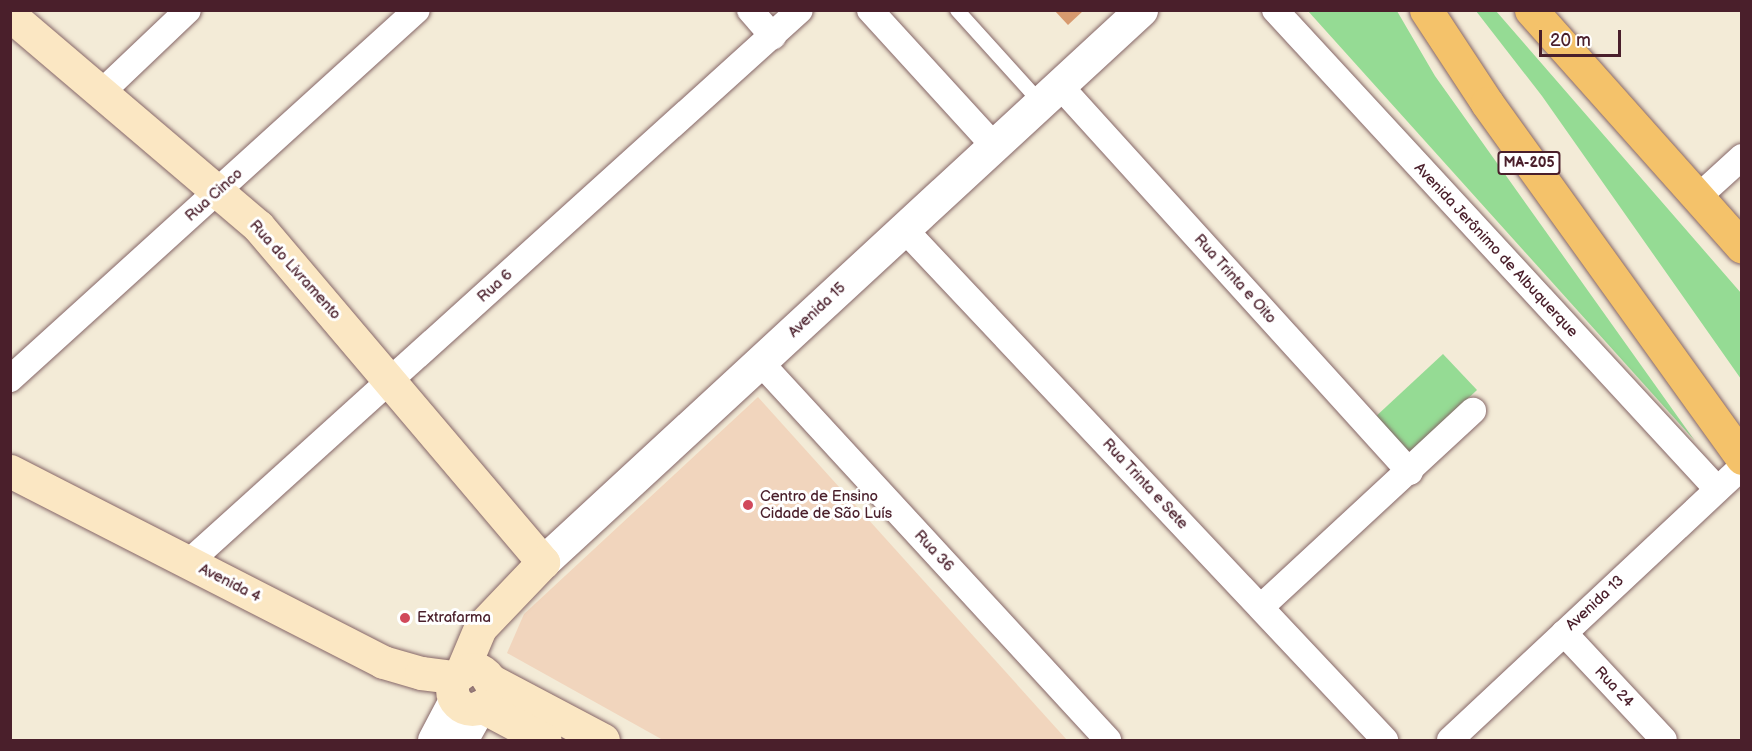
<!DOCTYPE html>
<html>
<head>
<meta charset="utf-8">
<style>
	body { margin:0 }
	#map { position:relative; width:1752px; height:751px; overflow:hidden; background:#f3ebd7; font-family:"Balsamiq Sans",sans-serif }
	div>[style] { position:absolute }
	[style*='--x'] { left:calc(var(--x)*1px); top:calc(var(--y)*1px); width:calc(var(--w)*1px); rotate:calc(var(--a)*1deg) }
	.built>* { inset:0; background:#f1d5bd }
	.green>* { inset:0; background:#95db94 }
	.building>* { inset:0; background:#d79a6f }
	.roads { filter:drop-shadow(0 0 2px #856667) drop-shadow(0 0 2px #856667) }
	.service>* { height:14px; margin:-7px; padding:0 7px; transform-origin:7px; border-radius:7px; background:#fff }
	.minor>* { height:26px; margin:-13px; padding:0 13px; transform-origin:13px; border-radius:13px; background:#fff }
	.tertiary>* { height:33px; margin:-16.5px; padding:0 16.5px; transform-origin:16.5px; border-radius:16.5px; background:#fff }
	.secondary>* { height:33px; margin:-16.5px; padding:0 16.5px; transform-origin:16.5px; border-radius:16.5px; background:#fbe7c3 }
	.secondary>.ring { margin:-16.5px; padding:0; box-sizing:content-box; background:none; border:33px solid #fbe7c3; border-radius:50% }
	.primary>* { height:33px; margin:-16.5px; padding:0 16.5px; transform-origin:16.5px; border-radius:16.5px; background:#f4c26a }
	.dots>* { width:16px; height:16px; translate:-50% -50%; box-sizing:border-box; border:3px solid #fff; border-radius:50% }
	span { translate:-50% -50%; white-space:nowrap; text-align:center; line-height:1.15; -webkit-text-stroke:6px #fff; paint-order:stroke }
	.shield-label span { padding:2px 4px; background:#fff; border:2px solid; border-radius:4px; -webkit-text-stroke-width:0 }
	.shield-label { font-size:14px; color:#4a1f2b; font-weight:700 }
	.street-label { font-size:15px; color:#4a1f2b }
	.poi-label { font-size:15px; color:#4a1f2b }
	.left { translate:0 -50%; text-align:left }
	.frame { position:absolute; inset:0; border:12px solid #4a1f2b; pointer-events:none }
	.scale { position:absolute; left:1539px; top:30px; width:82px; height:27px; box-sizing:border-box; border:3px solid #4a1f2b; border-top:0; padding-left:8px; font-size:18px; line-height:21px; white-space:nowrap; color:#4a1f2b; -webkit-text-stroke:4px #fff; paint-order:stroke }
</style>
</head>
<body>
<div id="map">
	<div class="built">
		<i style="clip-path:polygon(758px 397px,1067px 740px,663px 740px,507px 653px,524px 614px)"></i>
	</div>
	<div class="green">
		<i style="clip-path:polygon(1308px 11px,1397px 11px,1435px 76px,1695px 441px)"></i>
		<i style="clip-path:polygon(1476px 11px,1496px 11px,1741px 293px,1741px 379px,1542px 96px)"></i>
		<i style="clip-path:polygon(1443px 354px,1477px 390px,1408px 455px,1373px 419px)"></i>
	</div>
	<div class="building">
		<i style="clip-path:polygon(1054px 10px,1084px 10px,1068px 25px)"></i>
	</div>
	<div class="roads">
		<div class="service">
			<i style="--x:957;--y:10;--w:125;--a:47.9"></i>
		</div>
		<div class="minor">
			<i style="--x:750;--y:10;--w:35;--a:49"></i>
			<i style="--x:870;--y:10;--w:184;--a:47.6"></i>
			<i style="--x:1275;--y:10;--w:652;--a:47.3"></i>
			<i style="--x:1060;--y:86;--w:521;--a:47.8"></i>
			<i style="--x:103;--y:91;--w:117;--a:-43.6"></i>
			<i style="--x:1697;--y:198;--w:61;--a:-42.3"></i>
			<i style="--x:904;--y:229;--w:702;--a:46.73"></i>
			<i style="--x:760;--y:362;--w:514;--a:47.37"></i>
			<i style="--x:10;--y:379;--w:549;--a:-42.2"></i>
			<i style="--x:189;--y:562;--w:823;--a:-42.1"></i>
			<i style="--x:1261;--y:607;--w:289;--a:-42.8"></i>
			<i style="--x:1564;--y:633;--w:146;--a:46.9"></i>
			<i style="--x:1450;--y:740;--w:400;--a:-43.1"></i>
		</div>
		<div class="tertiary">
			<i style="--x:543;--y:562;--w:814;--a:-42.71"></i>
			<i style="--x:434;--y:740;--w:45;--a:-62.3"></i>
			<i style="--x:461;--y:740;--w:38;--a:-61"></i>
		</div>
		<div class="secondary">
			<i style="--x:10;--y:15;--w:326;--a:40.4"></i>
			<i style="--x:258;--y:226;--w:441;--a:49.7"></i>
			<i style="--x:543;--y:562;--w:91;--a:133.7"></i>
			<i style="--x:480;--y:628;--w:49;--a:112.9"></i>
			<i style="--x:10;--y:471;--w:419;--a:27.1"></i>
			<i style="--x:383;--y:662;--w:40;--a:16"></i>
			<i style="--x:421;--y:673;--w:35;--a:7"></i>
			<i class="ring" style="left:452px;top:669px;width:7px;height:7px"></i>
			<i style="--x:488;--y:679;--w:130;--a:27.9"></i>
			<i style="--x:481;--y:706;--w:72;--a:28"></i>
		</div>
		<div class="primary">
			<i style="--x:1426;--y:10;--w:111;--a:56.7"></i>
			<i style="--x:1487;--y:103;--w:437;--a:54.3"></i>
			<i style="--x:1531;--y:10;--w:317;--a:48.3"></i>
		</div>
	</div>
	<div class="dots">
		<i style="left:748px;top:505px;background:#d1495b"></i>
		<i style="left:405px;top:618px;background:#d1495b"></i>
	</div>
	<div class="shield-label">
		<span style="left:1529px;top:163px">MA-205</span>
	</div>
	<div class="street-label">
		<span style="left:214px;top:195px;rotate:-42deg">Rua Cinco</span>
		<span style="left:1496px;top:250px;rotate:47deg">Avenida Jerônimo de Albuquerque</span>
		<span style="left:295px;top:270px;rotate:48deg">Rua do Livramento</span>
		<span style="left:1235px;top:279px;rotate:48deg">Rua Trinta e Oito</span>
		<span style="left:495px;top:286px;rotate:-42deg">Rua 6</span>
		<span style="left:817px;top:310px;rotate:-43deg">Avenida 15</span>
		<span style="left:1145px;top:484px;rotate:47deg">Rua Trinta e Sete</span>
		<span style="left:934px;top:551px;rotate:47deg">Rua 36</span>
		<span style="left:230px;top:583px;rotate:27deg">Avenida 4</span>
		<span style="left:1595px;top:603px;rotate:-43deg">Avenida 13</span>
		<span style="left:1614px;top:687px;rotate:47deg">Rua 24</span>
	</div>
	<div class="poi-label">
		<span class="left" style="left:760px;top:505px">Centro de Ensino<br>Cidade de São Luís</span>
		<span class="left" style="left:417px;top:618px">Extrafarma</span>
	</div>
	<div class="frame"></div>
	<div class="scale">20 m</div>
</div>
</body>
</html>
